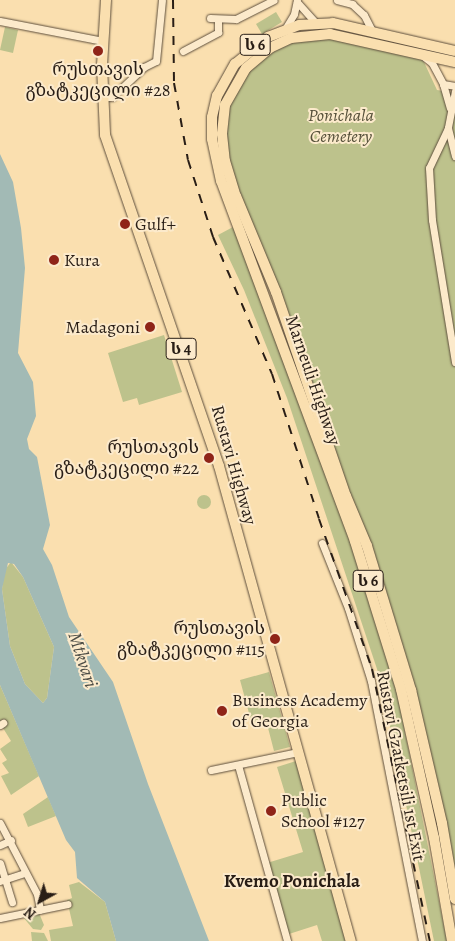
<!DOCTYPE html>
<html>
<head>
<meta charset="utf-8">
<style>
	body { margin:0 }
	#map { position:relative; width:455px; height:941px; overflow:hidden; background:#fadfaf; font-family:Alegreya,"Noto Serif Georgian",serif }
	div>[style] { position:absolute }
	[style*='--x'] { left:calc(var(--x)*1px); top:calc(var(--y)*1px); width:calc(var(--w)*1px); rotate:calc(var(--a)*1deg) }
	.green>* { inset:0; background:#bdc28c }
	.round { border-radius:50% }
	.water>* { inset:0; background:#a2bab5 }
	.roads { filter:drop-shadow(0 0 1px #5d4e3c) drop-shadow(0 0 1px #5d4e3c) }
	.minor>* { height:7px; margin:-3.5px; padding:0 3.5px; transform-origin:3.5px; border-radius:3.5px; background:#fceacb }
	.highway>* { height:10px; margin:-5px; padding:0 5px; transform-origin:5px; border-radius:5px; background:#fadfaf }
	.rail>* { height:2px; margin-top:-1px; transform-origin:0; background:repeating-linear-gradient(90deg,#291e16 0 9px,transparent 0 18px) }
	.dots>* { width:14px; height:14px; translate:-50% -50%; box-sizing:border-box; border:2px solid #fceacb; border-radius:50% }
	span { translate:-50% -50%; white-space:nowrap; text-align:center; line-height:1.15; -webkit-text-stroke:4px #fceacb; paint-order:stroke }
	.shield-label span { padding:1px 4px; background:#fceacb; border:1px solid; border-radius:4px; -webkit-text-stroke-width:0 }
	.shield-label { font-size:16px; color:#291e16; font-weight:700 }
	.poi-label { font-size:18px; color:#291e16 }
	.left { translate:0 -50%; text-align:left }
	.right { translate:-100% -50%; text-align:right }
	.park-label { font-size:18px; color:#554f39; font-style:italic }
	.street-label { font-size:18px; color:#291e16 }
	.water-label { font-size:19px; color:#4d4d46; font-style:italic }
	.neighbourhood-label { font-size:19px; color:#291e16; font-weight:700 }
	.north { position:absolute; left:15px; top:876px; width:50px; height:50px; -webkit-text-stroke:4px #fceacb; paint-order:stroke; rotate:219deg; font-size:14px; font-weight:700; line-height:20px; text-align:center; color:#291e16 }
	.north::after { content:''; display:block; margin:auto; width:18px; height:22px; background:#291e16; clip-path:polygon(50% 0,100% 100%,50% 72%,0 100%) }
</style>
</head>
<body>
<div id="map">
	<div class="green">
		<i style="clip-path:polygon(276px 12px,282px 22px,262px 34px,256px 24px)"></i>
		<i style="clip-path:polygon(5px 27px,18px 30px,13px 53px,0 50px)"></i>
		<i style="clip-path:polygon(330px 36px,423px 60px,437px 90px,455px 93px,455px 867px,419px 711px,227px 158px,225px 117px,231px 98px,252px 63px,290px 40px)"></i>
		<i style="clip-path:polygon(233px 227px,356px 555px,398px 697px,447px 941px,434px 941px,380px 678px,287px 398px,244px 290px,218px 235px)"></i>
		<i style="clip-path:polygon(164px 335px,182px 392px,139px 405px,137px 398px,123px 402px,108px 353px)"></i>
		<i class="round" style="left:197px;top:495px;width:14px;height:14px"></i>
		<i style="clip-path:polygon(11px 562px,23px 577px,54px 647px,47px 698px,43px 703px,25px 684px,10px 646px,2px 589px,4px 571px)"></i>
		<i style="clip-path:polygon(269px 672px,290px 747px,274px 751px,267px 724px,253px 728px,240px 680px)"></i>
		<i style="clip-path:polygon(0 685px,39px 776px,11px 795px,1px 776px,9px 773px,2px 763px,7px 760px,0 749px,11px 741px,3px 728px,0 730px)"></i>
		<i style="clip-path:polygon(296px 761px,346px 941px,322px 941px,317px 925px,289px 934px,269px 869px,267px 863px,303px 852px,277px 767px)"></i>
		<i style="clip-path:polygon(48px 797px,56px 816px,28px 827px,23px 814px)"></i>
		<i style="clip-path:polygon(79px 882px,105px 902px,116px 941px,51px 941px,49px 930px,73px 926px,67px 900px,72px 898px,69px 885px)"></i>
		<i style="clip-path:polygon(39px 913px,44px 925px,41px 930px,33px 929px,23px 917px)"></i>
		<i style="clip-path:polygon(31px 932px,44px 933px,48px 941px,32px 941px)"></i>
	</div>
	<div class="water">
		<i style="clip-path:polygon(evenodd,0 154px,13px 182px,21px 228px,25px 268px,18px 353px,33px 382px,36px 416px,27px 439px,29px 449px,37px 457px,50px 525px,43px 549px,52px 565px,69px 617px,113px 682px,148px 784px,209px 941px,116px 941px,105px 902px,77px 878px,75px 852px,66px 840px,0 685px,0 154px,8px 563px,14px 564px,23px 577px,54px 647px,47px 698px,43px 703px,25px 684px,10px 646px,2px 589px,8px 563px)"></i>
	</div>
	<div class="roads">
		<div class="minor">
			<i style="--x:337;--y:0;--w:16;--a:15"></i>
			<i style="--x:352;--y:4;--w:16;--a:43"></i>
			<i style="--x:364;--y:15;--w:18;--a:63"></i>
			<i style="--x:297;--y:2;--w:27;--a:48"></i>
			<i style="--x:210;--y:18;--w:26;--a:2"></i>
			<i style="--x:236;--y:19;--w:42;--a:-26.6"></i>
			<i style="--x:0;--y:21;--w:105;--a:11"></i>
			<i style="--x:285;--y:29;--w:17;--a:-59"></i>
			<i style="--x:294;--y:14;--w:14;--a:-78"></i>
			<i style="--x:183;--y:51;--w:40;--a:-28"></i>
			<i style="--x:218;--y:32;--w:13;--a:-90"></i>
			<i style="--x:423;--y:56;--w:11;--a:38"></i>
			<i style="--x:432;--y:63;--w:24;--a:62"></i>
			<i style="--x:443;--y:84;--w:12;--a:9"></i>
			<i style="--x:443;--y:84;--w:25;--a:74"></i>
			<i style="--x:455;--y:91;--w:38;--a:101"></i>
			<i style="--x:448;--y:128;--w:29;--a:76"></i>
			<i style="--x:102;--y:97;--w:10;--a:0"></i>
			<i style="--x:112;--y:97;--w:44;--a:-43.2"></i>
			<i style="--x:144;--y:67;--w:13;--a:-27"></i>
			<i style="--x:156;--y:61;--w:61;--a:-84.4"></i>
			<i style="--x:448;--y:128;--w:44;--a:115.4"></i>
			<i style="--x:429;--y:168;--w:52;--a:86.7"></i>
			<i style="--x:432;--y:220;--w:144;--a:80.8"></i>
			<i style="--x:322;--y:543;--w:70;--a:68.2"></i>
			<i style="--x:348;--y:608;--w:77;--a:72.5"></i>
			<i style="--x:371;--y:681;--w:265;--a:78.9"></i>
			<i style="--x:0;--y:725;--w:4;--a:-34"></i>
			<i style="--x:238;--y:765;--w:183;--a:74.4"></i>
			<i style="--x:211;--y:770;--w:89;--a:-11.7"></i>
			<i style="--x:0;--y:823;--w:80;--a:62.5"></i>
			<i style="--x:37;--y:894;--w:16;--a:79"></i>
			<i style="--x:0;--y:845;--w:12;--a:-24"></i>
			<i style="--x:0;--y:863;--w:41;--a:72.9"></i>
			<i style="--x:0;--y:881;--w:25;--a:-18"></i>
			<i style="--x:0;--y:918;--w:69;--a:-11.6"></i>
		</div>
		<div class="highway">
			<i style="--x:106;--y:0;--w:65;--a:93.5"></i>
			<i style="--x:102;--y:65;--w:70;--a:87.5"></i>
			<i style="--x:105;--y:135;--w:350;--a:71"></i>
			<i style="--x:219;--y:466;--w:493;--a:74.5"></i>
			<i style="--x:455;--y:62;--w:128;--a:-167.4"></i>
			<i style="--x:330;--y:34;--w:39;--a:174"></i>
			<i style="--x:291;--y:38;--w:23;--a:155"></i>
			<i style="--x:270;--y:48;--w:31;--a:140"></i>
			<i style="--x:246;--y:68;--w:43;--a:119.6"></i>
			<i style="--x:225;--y:105;--w:29;--a:96"></i>
			<i style="--x:222;--y:134;--w:27;--a:84"></i>
			<i style="--x:225;--y:161;--w:37;--a:73"></i>
			<i style="--x:236;--y:196;--w:104;--a:67.4"></i>
			<i style="--x:276;--y:292;--w:216;--a:71.1"></i>
			<i style="--x:346;--y:496;--w:54;--a:67.2"></i>
			<i style="--x:367;--y:546;--w:151;--a:73"></i>
			<i style="--x:411;--y:690;--w:137;--a:76.9"></i>
			<i style="--x:442;--y:823;--w:77;--a:80.3"></i>
			<i style="--x:452;--y:941;--w:105;--a:-99.9"></i>
			<i style="--x:434;--y:838;--w:153;--a:-102.5"></i>
			<i style="--x:401;--y:689;--w:155;--a:-107.3"></i>
			<i style="--x:355;--y:541;--w:384;--a:-110.4"></i>
			<i style="--x:221;--y:181;--w:43;--a:-102.1"></i>
			<i style="--x:212;--y:139;--w:22;--a:-90"></i>
			<i style="--x:212;--y:117;--w:22;--a:-77"></i>
			<i style="--x:217;--y:96;--w:37;--a:-61"></i>
			<i style="--x:235;--y:64;--w:43;--a:-39.3"></i>
			<i style="--x:268;--y:37;--w:33;--a:-21"></i>
			<i style="--x:299;--y:25;--w:34;--a:-3"></i>
			<i style="--x:333;--y:23;--w:125;--a:12.9"></i>
		</div>
	</div>
	<div class="rail">
		<i style="--x:173;--y:0;--w:83;--a:89.3"></i>
		<i style="--x:174;--y:83;--w:78;--a:79.7"></i>
		<i style="--x:188;--y:160;--w:81;--a:72"></i>
		<i style="--x:213;--y:237;--w:149;--a:66.7"></i>
		<i style="--x:272;--y:374;--w:152;--a:72"></i>
		<i style="--x:319;--y:519;--w:159;--a:70.5"></i>
		<i style="--x:372;--y:669;--w:278;--a:78"></i>
	</div>
	<div class="dots">
		<i style="left:98px;top:51px;background:#8f2418"></i>
		<i style="left:125px;top:224px;background:#8f2418"></i>
		<i style="left:54px;top:260px;background:#8f2418"></i>
		<i style="left:150px;top:327px;background:#8f2418"></i>
		<i style="left:209px;top:458px;background:#8f2418"></i>
		<i style="left:275px;top:639px;background:#8f2418"></i>
		<i style="left:222px;top:711px;background:#8f2418"></i>
		<i style="left:271px;top:811px;background:#8f2418"></i>
	</div>
	<div class="shield-label">
		<span style="left:255px;top:45px">ს 6</span>
		<span style="left:181px;top:349px">ს 4</span>
		<span style="left:368px;top:581px">ს 6</span>
	</div>
	<div class="poi-label">
		<span style="left:98px;top:80px">რუსთავის<br>გზატკეცილი #28</span>
		<span class="left" style="left:135px;top:224px">Gulf+</span>
		<span class="left" style="left:64px;top:260px">Kura</span>
		<span class="right" style="left:140px;top:327px">Madagoni</span>
		<span class="right" style="left:199px;top:458px">რუსთავის<br>გზატკეცილი #22</span>
		<span class="right" style="left:265px;top:639px">რუსთავის<br>გზატკეცილი #115</span>
		<span class="left" style="left:232px;top:711px">Business Academy<br>of Georgia</span>
		<span class="left" style="left:281px;top:811px">Public<br>School #127</span>
	</div>
	<div class="park-label">
		<span style="left:341px;top:126px">Ponichala<br>Cemetery</span>
	</div>
	<div class="street-label">
		<span style="left:313px;top:380px;rotate:71deg">Marneuli Highway</span>
		<span style="left:234px;top:465px;rotate:74deg">Rustavi Highway</span>
		<span style="left:401px;top:766px;rotate:79deg">Rustavi Gzatketsili 1st Exit</span>
	</div>
	<div class="water-label">
		<span style="left:82px;top:660px;rotate:72deg">Mtkvari</span>
	</div>
	<div class="neighbourhood-label">
		<span style="left:292px;top:882px">Kvemo Ponichala</span>
	</div>
	<div class="north">N</div>
</div>
</body>
</html>
